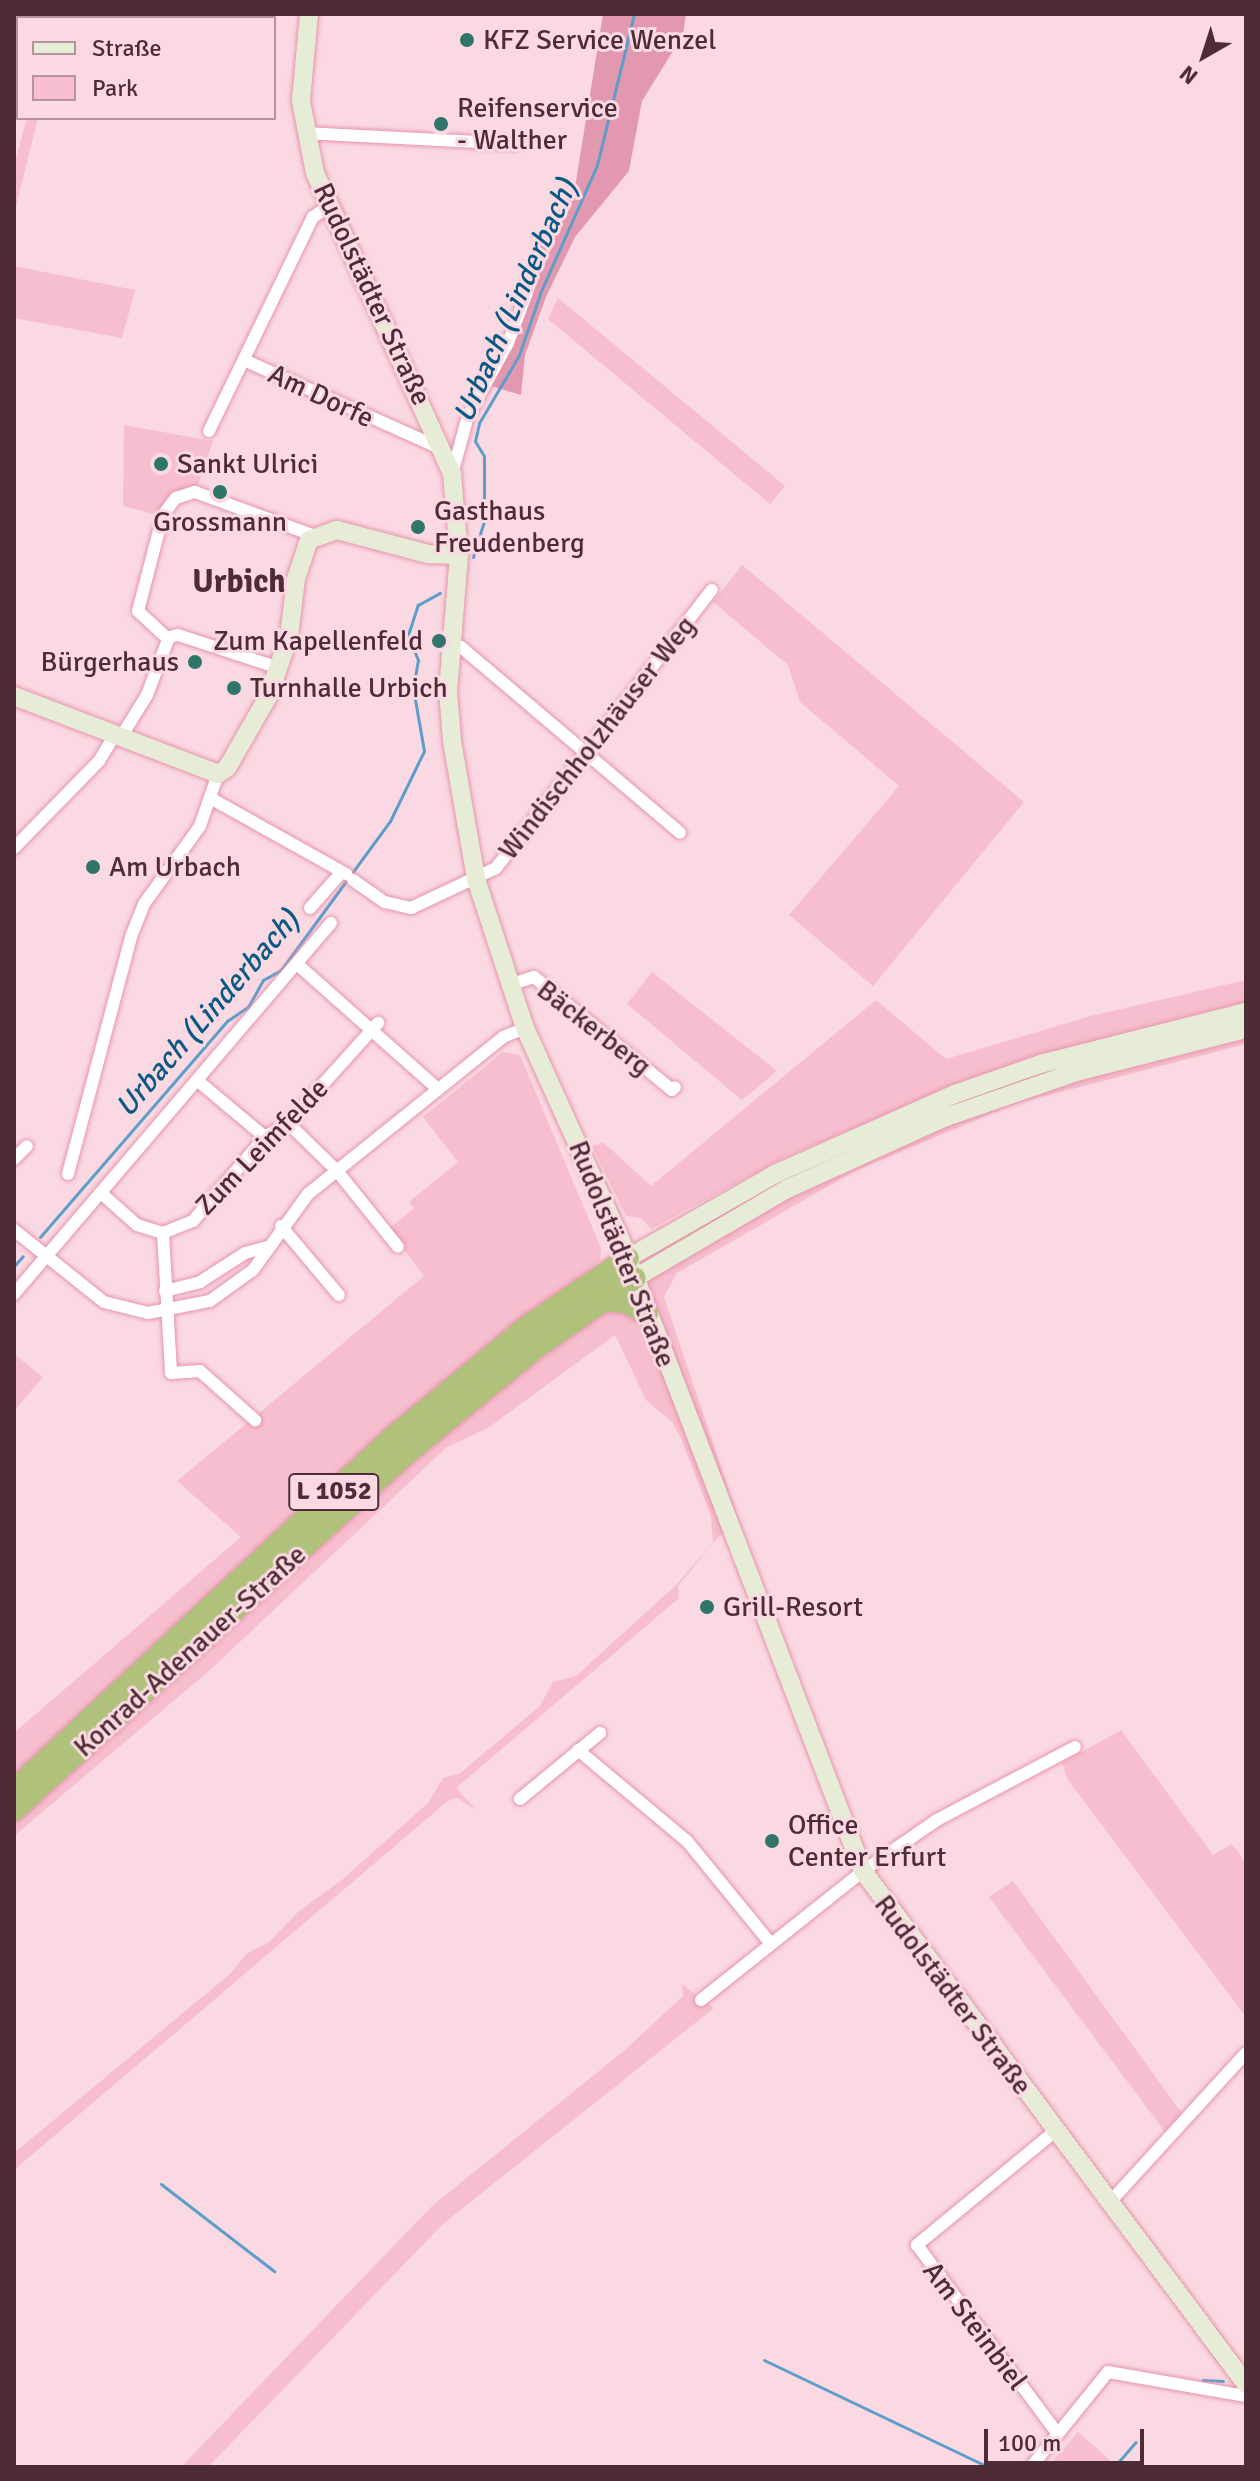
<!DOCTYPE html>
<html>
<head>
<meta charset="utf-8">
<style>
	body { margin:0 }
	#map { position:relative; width:1260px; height:2481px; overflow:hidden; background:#fbd9e2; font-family:Signika,sans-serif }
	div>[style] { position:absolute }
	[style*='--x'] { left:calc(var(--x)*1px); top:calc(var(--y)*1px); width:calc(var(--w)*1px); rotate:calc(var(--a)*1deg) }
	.green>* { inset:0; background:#f6bece }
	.forest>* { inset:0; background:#e298ae }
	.stream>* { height:3px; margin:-1.5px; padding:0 1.5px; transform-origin:1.5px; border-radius:1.5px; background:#5d9dc9 }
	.roads { filter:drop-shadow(0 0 2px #e595ad) drop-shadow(0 0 2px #e595ad) }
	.street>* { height:12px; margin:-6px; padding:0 6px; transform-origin:6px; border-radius:6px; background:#fff }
	.secondary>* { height:18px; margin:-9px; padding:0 9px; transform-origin:9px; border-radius:9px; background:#e7ecd7 }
	.highway>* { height:22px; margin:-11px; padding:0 11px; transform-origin:11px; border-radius:11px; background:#afc17b }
	.dots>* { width:22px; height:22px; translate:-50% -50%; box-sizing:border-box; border:4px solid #fbd9e2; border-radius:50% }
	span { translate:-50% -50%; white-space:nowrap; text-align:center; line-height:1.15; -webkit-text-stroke:6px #fbd9e2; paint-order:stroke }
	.shield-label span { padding:2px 6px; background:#fbd9e2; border:2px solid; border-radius:6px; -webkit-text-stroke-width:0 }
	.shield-label { font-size:26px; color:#4d2c36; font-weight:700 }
	.poi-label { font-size:28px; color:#4d2c36 }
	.left { translate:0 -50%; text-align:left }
	.right { translate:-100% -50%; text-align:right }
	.street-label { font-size:28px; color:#4d2c36 }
	.water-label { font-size:30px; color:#095984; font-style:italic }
	.quarter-label { font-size:32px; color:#4d2c36; font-weight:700 }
	.frame { position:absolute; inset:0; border:16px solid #4d2c36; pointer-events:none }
	.legend { position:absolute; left:16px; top:16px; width:260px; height:104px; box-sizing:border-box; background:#fbd9e2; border:2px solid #b5949d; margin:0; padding:10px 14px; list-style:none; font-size:24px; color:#4d2c36 }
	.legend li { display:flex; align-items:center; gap:16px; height:40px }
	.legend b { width:40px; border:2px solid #b5949d }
	.north { position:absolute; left:1164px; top:16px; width:80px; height:80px; -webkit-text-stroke:6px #fbd9e2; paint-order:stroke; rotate:219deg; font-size:22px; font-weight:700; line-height:32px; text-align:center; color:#4d2c36 }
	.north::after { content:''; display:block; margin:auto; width:28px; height:36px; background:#4d2c36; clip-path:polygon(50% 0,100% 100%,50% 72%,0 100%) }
	.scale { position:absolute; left:984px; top:2429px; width:160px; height:36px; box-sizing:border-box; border:4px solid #4d2c36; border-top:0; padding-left:10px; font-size:24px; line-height:28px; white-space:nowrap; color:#4d2c36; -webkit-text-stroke:6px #fbd9e2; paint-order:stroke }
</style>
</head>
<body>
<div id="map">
	<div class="green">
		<i style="clip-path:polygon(27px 118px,38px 118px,14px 215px,14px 166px)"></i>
		<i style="clip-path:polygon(14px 266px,135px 290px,122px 338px,14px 318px)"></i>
		<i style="clip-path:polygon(558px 298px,785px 486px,770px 504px,548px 319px)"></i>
		<i style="clip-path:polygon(124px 425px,213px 441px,197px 488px,168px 497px,157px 515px,123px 506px)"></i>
		<i style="clip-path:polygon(742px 565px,1024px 802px,873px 986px,789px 915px,899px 786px,800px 702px,788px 665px,713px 602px)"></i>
		<i style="clip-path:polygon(652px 972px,777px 1071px,742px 1100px,627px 1004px)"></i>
		<i style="clip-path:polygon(1246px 980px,1246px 1006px,916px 1102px,783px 1158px,651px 1229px,641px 1218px,626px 1216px,592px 1146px,603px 1142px,651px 1186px,876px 1000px,946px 1059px,1091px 1016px)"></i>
		<i style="clip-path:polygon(1246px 1036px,1246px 1044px,1014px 1104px,855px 1171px,677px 1273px,664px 1297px,741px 1526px,719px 1536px,678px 1586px,679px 1598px,456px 1788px,476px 1810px,458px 1798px,449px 1800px,14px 2170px,14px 2153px,230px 1974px,247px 1953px,269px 1942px,298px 1912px,343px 1879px,428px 1803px,443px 1778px,459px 1774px,540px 1706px,553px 1682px,576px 1676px,676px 1585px,713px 1543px,711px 1516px,681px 1438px,672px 1422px,646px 1400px,615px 1335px,488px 1428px,447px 1447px,210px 1670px,14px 1836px,14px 1819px,457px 1421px,668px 1265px,818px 1181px,902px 1143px,1059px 1084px)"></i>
		<i style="clip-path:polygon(503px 1052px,520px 1055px,601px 1248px,600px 1260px,14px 1782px,14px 1733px,241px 1537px,177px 1481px,424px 1276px,389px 1229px,414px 1208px,409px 1202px,458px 1162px,423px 1117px)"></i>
		<i style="clip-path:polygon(14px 1354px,43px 1377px,14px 1411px)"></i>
		<i style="clip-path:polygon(1121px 1730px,1213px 1855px,1232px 1844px,1246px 1863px,1246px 2017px,1068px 1780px,1062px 1763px)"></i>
		<i style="clip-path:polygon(1013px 1881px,1184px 2116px,1166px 2133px,989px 1897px)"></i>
		<i style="clip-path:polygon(682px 1984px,714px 2008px,443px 2224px,208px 2467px,181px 2467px,432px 2206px,625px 2050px,683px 1996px)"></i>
		<i style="clip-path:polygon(1078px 2432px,1112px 2462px,1107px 2467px,1048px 2467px)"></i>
	</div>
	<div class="forest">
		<i style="clip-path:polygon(603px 14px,686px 14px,683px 35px,642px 101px,629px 171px,575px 237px,546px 297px,525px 355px,521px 395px,488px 385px,512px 348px,539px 273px,529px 258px,576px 181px)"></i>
	</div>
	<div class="stream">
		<i style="--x:473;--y:557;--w:37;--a:-73"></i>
		<i style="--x:484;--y:522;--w:66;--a:-90"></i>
		<i style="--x:484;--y:456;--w:17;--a:-121"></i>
		<i style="--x:475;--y:441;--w:18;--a:-77"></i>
		<i style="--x:479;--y:423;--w:79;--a:-59.5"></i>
		<i style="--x:519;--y:355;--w:68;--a:-71"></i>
		<i style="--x:541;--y:291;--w:138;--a:-66"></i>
		<i style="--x:597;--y:165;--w:155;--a:-76.2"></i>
		<i style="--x:40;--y:1237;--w:286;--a:-49.1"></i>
		<i style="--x:227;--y:1021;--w:25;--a:-34"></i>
		<i style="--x:248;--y:1007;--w:31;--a:-61"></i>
		<i style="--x:263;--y:980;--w:21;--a:-29"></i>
		<i style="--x:281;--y:970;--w:185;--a:-53.8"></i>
		<i style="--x:390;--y:821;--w:78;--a:-64.1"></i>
		<i style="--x:424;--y:751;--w:64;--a:-99.9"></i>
		<i style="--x:413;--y:688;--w:28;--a:-80"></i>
		<i style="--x:418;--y:660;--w:27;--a:-112"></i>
		<i style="--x:408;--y:635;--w:32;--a:-72"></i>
		<i style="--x:418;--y:605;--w:25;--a:-29"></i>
		<i style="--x:14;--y:1266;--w:13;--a:-48"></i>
		<i style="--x:161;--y:2184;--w:143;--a:37.6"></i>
		<i style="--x:764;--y:2360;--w:248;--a:25.5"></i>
		<i style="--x:1203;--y:2380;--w:20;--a:3"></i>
		<i style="--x:1114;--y:2467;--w:33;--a:-49"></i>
	</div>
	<div class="roads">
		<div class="street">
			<i style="--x:305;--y:133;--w:210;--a:3"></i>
			<i style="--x:244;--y:360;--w:217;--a:24.2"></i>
			<i style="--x:209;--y:431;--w:238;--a:-64.1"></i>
			<i style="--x:313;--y:217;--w:19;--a:-35"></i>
			<i style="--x:452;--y:474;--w:60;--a:-74.6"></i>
			<i style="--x:468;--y:416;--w:83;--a:-61.3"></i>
			<i style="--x:508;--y:343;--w:72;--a:-69.5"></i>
			<i style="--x:168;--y:639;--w:41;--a:-137"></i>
			<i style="--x:138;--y:611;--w:99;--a:-75.4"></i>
			<i style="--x:163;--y:515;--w:21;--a:-53"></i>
			<i style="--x:176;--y:498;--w:20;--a:-18"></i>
			<i style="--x:195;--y:492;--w:128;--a:20.1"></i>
			<i style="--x:451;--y:646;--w:10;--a:6"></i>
			<i style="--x:461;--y:647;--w:287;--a:40.3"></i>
			<i style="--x:121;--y:737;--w:49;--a:-58.2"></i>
			<i style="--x:147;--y:695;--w:62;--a:-69.2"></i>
			<i style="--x:169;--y:637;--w:9;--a:-13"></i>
			<i style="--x:178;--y:635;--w:106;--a:18.1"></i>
			<i style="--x:212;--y:799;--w:154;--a:29.2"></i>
			<i style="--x:14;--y:848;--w:122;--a:-45.7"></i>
			<i style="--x:99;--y:761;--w:31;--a:-59"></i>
			<i style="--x:353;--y:880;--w:39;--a:35"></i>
			<i style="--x:385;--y:902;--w:27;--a:13"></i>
			<i style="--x:411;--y:908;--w:94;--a:-25.2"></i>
			<i style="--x:496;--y:868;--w:352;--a:-52.2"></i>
			<i style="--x:310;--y:908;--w:48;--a:-48.4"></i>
			<i style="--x:297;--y:964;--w:188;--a:41.6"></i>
			<i style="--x:509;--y:985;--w:26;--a:-18"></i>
			<i style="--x:534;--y:977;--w:178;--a:39.3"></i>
			<i style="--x:672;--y:1090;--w:4;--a:-45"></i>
			<i style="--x:198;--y:1081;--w:87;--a:39.9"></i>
			<i style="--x:288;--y:1123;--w:69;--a:44.4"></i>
			<i style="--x:337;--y:1171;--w:97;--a:51.2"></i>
			<i style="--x:14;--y:1159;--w:18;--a:-45"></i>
			<i style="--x:68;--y:1174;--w:248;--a:-75.1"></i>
			<i style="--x:132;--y:934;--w:32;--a:-68"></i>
			<i style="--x:144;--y:904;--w:96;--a:-54.3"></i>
			<i style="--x:200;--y:826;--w:55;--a:-70.9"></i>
			<i style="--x:101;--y:1193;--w:48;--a:41.6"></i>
			<i style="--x:137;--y:1225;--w:27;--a:17"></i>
			<i style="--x:163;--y:1233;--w:32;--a:-22"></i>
			<i style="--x:193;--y:1221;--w:111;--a:-49.4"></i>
			<i style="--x:265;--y:1137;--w:27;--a:-31"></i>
			<i style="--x:288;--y:1123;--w:135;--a:-48"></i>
			<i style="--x:281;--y:1226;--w:90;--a:50"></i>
			<i style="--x:14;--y:1230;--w:115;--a:38.7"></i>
			<i style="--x:104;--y:1302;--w:45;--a:14"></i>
			<i style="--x:148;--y:1313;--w:63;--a:-11"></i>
			<i style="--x:210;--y:1301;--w:53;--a:-35.8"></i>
			<i style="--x:253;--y:1270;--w:94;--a:-54.1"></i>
			<i style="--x:308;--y:1194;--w:250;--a:-38.8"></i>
			<i style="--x:503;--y:1037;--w:24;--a:-22"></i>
			<i style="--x:163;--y:1233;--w:140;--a:86.7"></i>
			<i style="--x:171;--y:1373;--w:29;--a:-4"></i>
			<i style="--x:200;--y:1371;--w:74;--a:41.7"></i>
			<i style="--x:165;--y:1291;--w:36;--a:-14"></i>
			<i style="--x:200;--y:1282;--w:54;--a:-32.8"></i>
			<i style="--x:245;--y:1253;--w:24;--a:-15"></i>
			<i style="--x:14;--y:1294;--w:488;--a:-49.5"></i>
			<i style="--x:578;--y:1750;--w:142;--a:39.9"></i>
			<i style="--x:687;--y:1841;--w:133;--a:50.8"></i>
			<i style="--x:520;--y:1799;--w:104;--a:-39.5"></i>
			<i style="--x:701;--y:2000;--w:207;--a:-38.5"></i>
			<i style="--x:863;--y:1871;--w:90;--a:-34.6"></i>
			<i style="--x:937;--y:1820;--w:156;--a:-27.9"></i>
			<i style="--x:1054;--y:2132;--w:178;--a:140.5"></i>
			<i style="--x:917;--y:2245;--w:234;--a:53.3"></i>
			<i style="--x:1109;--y:2203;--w:203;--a:-47.6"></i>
			<i style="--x:1031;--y:2467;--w:122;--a:-51"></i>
			<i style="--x:1108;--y:2372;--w:140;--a:9.9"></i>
		</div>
		<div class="secondary">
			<i style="--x:309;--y:14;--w:87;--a:95.3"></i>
			<i style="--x:301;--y:101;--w:73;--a:79"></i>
			<i style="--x:315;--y:173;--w:331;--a:65.5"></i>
			<i style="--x:452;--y:474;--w:81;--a:85.1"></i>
			<i style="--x:459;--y:555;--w:136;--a:94.6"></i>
			<i style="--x:448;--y:691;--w:50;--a:85.4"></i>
			<i style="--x:452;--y:741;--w:140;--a:80.1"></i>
			<i style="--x:476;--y:879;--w:157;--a:71.8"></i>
			<i style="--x:525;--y:1028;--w:230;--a:65.7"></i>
			<i style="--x:620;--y:1238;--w:678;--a:69"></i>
			<i style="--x:863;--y:1871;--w:640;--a:53.26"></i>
			<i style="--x:14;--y:696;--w:218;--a:20.9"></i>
			<i style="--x:218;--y:774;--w:11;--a:-34"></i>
			<i style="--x:227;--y:768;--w:84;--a:-60.1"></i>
			<i style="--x:269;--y:695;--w:62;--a:-71.3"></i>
			<i style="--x:289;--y:636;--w:57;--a:-83"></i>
			<i style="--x:296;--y:579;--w:41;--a:-71.6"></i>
			<i style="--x:309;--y:540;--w:30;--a:-20"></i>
			<i style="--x:337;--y:530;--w:94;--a:14.8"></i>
			<i style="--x:428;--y:554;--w:31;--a:2"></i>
			<i style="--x:628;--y:1258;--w:169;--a:-29.7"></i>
			<i style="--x:775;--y:1174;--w:197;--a:-24"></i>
			<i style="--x:955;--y:1094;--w:90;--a:-19.4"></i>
			<i style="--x:1040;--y:1064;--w:212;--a:-14.2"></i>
			<i style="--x:635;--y:1278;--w:176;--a:-30.4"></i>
			<i style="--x:787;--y:1189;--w:175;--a:-24.4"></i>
			<i style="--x:946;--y:1117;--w:138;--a:-19.1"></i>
			<i style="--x:1076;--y:1072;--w:175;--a:-14.2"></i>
		</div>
		<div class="highway">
			<i style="--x:603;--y:1300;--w:22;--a:5"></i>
			<i style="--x:625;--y:1302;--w:25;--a:27"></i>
			<i style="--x:14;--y:1790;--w:515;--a:-42.95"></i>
			<i style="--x:391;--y:1439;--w:176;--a:-39.5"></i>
			<i style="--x:527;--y:1327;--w:122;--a:-34.3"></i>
			<i style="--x:14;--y:1810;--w:534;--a:-42.27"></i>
			<i style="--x:409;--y:1451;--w:161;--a:-39.2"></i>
			<i style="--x:534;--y:1349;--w:123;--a:-35.1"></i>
		</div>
	</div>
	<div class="dots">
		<i style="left:467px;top:40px;background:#307569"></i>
		<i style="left:441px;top:124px;background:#307569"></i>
		<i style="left:161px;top:464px;background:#307569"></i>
		<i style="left:220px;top:492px;background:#307569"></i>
		<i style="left:418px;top:527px;background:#307569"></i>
		<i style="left:439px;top:641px;background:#307569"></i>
		<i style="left:195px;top:662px;background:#307569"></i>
		<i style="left:234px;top:688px;background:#307569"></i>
		<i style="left:93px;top:867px;background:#307569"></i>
		<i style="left:707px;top:1607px;background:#307569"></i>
		<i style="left:772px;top:1841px;background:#307569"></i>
	</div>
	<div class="shield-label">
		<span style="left:334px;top:1492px">L 1052</span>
	</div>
	<div class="poi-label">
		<span class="left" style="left:483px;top:40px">KFZ Service Wenzel</span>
		<span class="left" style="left:457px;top:124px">Reifenservice<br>- Walther</span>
		<span class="left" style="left:177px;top:464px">Sankt Ulrici</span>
		<span class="left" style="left:434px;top:527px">Gasthaus<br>Freudenberg</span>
		<span style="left:220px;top:522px">Grossmann</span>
		<span class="right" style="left:423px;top:641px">Zum Kapellenfeld</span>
		<span class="right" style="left:179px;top:662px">Bürgerhaus</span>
		<span class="left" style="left:250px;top:688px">Turnhalle Urbich</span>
		<span class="left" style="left:109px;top:867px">Am Urbach</span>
		<span class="left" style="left:723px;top:1607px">Grill-Resort</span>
		<span class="left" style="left:788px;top:1841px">Office<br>Center Erfurt</span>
	</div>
	<div class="street-label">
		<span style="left:372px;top:294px;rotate:65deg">Rudolstädter Straße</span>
		<span style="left:321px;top:396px;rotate:25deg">Am Dorfe</span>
		<span style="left:597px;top:738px;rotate:-52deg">Windischholzhäuser Weg</span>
		<span style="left:594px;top:1028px;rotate:38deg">Bäckerberg</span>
		<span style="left:262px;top:1147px;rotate:-46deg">Zum Leimfelde</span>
		<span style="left:622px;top:1254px;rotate:68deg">Rudolstädter Straße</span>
		<span style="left:190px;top:1651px;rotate:-42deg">Konrad-Adenauer-Straße</span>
		<span style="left:953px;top:1995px;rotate:53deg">Rudolstädter Straße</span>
		<span style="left:975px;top:2326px;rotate:53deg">Am Steinbiel</span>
	</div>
	<div class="water-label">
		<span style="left:516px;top:301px;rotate:-66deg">Urbach (Linderbach)</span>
		<span style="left:208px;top:1014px;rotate:-49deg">Urbach (Linderbach)</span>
	</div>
	<div class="quarter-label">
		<span style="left:239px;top:582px">Urbich</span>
	</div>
	<div class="frame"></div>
	<ul class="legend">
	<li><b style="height:10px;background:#e7ecd7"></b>Straße</li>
	<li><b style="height:22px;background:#f6bece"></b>Park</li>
	</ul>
	<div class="north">N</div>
	<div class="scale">100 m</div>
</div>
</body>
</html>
